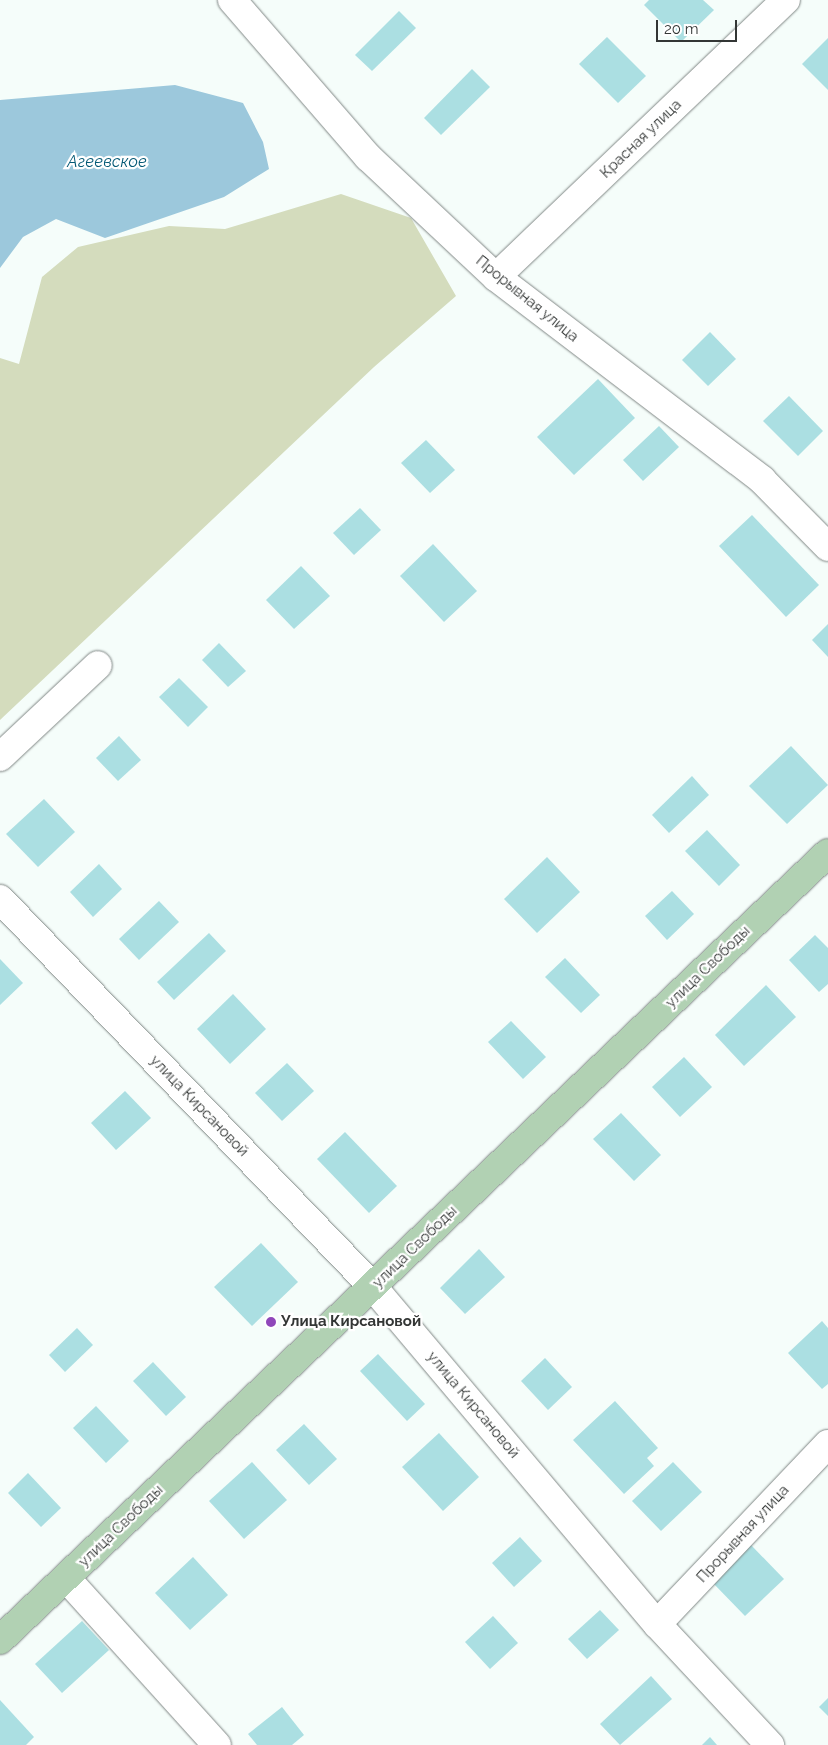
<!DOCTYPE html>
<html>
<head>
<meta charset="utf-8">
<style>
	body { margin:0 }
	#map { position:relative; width:828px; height:1745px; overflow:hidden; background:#f5fdfa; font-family:Raleway,sans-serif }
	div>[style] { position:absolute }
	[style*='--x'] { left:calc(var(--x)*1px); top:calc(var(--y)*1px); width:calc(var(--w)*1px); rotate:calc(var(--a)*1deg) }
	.green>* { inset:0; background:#d4dcbd }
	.water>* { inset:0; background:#9cc8dc }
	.building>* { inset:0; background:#abdfe2 }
	.roads { filter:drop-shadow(0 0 1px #818886) drop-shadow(0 0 1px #818886) }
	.minor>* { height:28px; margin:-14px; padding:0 14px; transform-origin:14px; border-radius:14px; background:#fff }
	.major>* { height:28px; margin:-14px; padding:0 14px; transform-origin:14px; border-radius:14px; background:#b1d1b3 }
	.dots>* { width:14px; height:14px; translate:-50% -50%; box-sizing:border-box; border:2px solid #fff; border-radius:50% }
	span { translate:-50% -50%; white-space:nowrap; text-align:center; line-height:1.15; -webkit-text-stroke:4.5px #fff; paint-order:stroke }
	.street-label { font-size:15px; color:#333635 }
	.poi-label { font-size:15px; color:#333635; font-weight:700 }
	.left { translate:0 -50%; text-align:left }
	.water-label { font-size:16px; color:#045975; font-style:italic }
	.scale { position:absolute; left:656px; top:20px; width:81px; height:22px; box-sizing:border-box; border:2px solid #333635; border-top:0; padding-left:6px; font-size:15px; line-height:18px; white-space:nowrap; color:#333635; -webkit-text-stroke:4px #fff; paint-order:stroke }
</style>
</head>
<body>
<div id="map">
	<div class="green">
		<i style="clip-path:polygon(341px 194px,411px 218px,456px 296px,374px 367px,0 720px,0 358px,19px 364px,42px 277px,78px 247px,169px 226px,225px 229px)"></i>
	</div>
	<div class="water">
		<i style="clip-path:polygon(175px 85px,243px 103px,263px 142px,269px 169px,224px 197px,105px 238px,56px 219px,23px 237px,0 268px,0 100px)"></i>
	</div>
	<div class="building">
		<i style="clip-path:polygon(649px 0,703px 0,714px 10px,681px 42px,644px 5px)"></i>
		<i style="clip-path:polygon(399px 11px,416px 28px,372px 71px,355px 55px)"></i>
		<i style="clip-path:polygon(607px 37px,646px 76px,618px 103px,579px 64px)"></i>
		<i style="clip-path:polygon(828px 38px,828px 90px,802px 64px)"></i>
		<i style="clip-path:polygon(472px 69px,490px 87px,441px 135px,424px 118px)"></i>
		<i style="clip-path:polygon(710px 332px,736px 359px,708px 386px,682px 360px)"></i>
		<i style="clip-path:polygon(598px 379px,635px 418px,574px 475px,537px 437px)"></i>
		<i style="clip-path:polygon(789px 396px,823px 431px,798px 456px,763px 421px)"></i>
		<i style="clip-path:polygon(659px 426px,679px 447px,643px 481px,623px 460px)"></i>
		<i style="clip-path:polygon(426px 440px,455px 470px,430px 493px,401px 463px)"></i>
		<i style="clip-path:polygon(360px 508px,381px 530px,354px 555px,333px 533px)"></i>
		<i style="clip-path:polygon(752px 515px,819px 585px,786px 617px,719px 546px)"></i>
		<i style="clip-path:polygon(433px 544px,477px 591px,444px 622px,400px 576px)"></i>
		<i style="clip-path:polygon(301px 566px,330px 596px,294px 629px,266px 600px)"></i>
		<i style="clip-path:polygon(828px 624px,828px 657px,812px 640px)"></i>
		<i style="clip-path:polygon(219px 643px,246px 671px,228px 687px,202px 660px)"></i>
		<i style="clip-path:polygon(179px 678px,208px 707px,188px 727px,159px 697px)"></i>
		<i style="clip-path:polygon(119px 736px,141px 760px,118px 781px,96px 758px)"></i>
		<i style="clip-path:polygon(791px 746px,828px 785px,787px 824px,749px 786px)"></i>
		<i style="clip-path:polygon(692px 776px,709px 795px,669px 833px,652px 815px)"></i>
		<i style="clip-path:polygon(44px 799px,75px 832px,38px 867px,6px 834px)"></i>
		<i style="clip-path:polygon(707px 830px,740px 865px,719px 886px,685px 851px)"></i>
		<i style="clip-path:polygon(547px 857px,580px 892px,537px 933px,504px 899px)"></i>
		<i style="clip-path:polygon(99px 864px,122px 889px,93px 917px,70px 892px)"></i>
		<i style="clip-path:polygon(672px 891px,694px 914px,667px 940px,645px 916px)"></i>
		<i style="clip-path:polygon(159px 901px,179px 922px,139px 960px,119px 939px)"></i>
		<i style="clip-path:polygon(209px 933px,226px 951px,174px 1000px,157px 982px)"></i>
		<i style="clip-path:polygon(815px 935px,828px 948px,828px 984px,819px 992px,789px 960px)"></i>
		<i style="clip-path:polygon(565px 958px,600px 995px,581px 1013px,545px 977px)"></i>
		<i style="clip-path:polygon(0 959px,23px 983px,0 1005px)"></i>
		<i style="clip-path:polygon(766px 985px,796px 1017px,744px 1066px,715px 1035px)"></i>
		<i style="clip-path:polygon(233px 994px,266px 1029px,230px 1064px,197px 1029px)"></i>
		<i style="clip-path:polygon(511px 1021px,546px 1057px,523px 1079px,488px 1042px)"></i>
		<i style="clip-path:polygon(684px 1057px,712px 1087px,680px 1117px,652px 1087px)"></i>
		<i style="clip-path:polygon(287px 1063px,314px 1091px,282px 1121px,255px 1093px)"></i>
		<i style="clip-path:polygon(125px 1091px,151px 1118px,116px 1150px,91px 1123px)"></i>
		<i style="clip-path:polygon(621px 1113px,661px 1155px,634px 1181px,593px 1139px)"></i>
		<i style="clip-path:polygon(345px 1132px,397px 1186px,369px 1213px,317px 1159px)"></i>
		<i style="clip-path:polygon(261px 1243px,298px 1282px,252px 1326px,214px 1287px)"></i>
		<i style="clip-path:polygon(479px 1249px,505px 1277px,465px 1314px,440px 1288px)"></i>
		<i style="clip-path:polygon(822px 1321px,828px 1328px,828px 1384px,822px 1389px,788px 1353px)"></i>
		<i style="clip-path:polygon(77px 1328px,93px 1345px,65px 1372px,49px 1355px)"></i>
		<i style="clip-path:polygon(378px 1354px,425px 1404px,407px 1421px,360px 1371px)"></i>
		<i style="clip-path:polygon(545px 1358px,572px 1387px,548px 1410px,521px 1381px)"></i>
		<i style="clip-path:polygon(153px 1362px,186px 1397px,166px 1416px,133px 1381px)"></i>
		<i style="clip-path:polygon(615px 1401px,658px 1448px,647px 1458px,654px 1466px,624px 1494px,573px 1440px)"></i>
		<i style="clip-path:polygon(96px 1406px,129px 1441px,106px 1463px,73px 1428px)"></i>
		<i style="clip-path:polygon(304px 1424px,337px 1459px,309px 1485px,276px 1450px)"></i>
		<i style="clip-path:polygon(439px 1433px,479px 1477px,443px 1511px,402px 1467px)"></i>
		<i style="clip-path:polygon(252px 1462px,287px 1500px,244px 1539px,209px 1501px)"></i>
		<i style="clip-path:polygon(673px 1462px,702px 1492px,661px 1531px,632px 1501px)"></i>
		<i style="clip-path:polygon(28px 1473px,61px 1508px,41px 1527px,8px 1493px)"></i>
		<i style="clip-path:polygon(520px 1537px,542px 1561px,514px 1587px,492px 1563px)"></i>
		<i style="clip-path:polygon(751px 1545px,784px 1579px,745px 1616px,712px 1582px)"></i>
		<i style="clip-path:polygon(193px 1557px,228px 1595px,190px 1630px,155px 1593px)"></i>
		<i style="clip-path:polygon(600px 1610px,619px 1630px,587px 1659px,568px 1639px)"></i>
		<i style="clip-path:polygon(493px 1616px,518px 1643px,490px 1669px,465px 1642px)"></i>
		<i style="clip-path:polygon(82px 1621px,109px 1650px,62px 1693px,35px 1664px)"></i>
		<i style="clip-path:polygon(651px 1676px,672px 1699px,620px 1745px,600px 1724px)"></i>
		<i style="clip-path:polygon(828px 1698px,828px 1716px,819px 1707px)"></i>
		<i style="clip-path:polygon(0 1700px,34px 1737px,26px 1745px,0 1745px)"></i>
		<i style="clip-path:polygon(282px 1707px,304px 1735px,292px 1745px,257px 1745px,248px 1734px)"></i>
		<i style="clip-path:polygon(710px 1737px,717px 1745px,702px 1745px)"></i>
	</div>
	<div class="roads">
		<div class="minor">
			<i style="--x:232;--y:0;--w:208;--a:49.1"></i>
			<i style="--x:368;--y:157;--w:175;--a:43.2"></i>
			<i style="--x:496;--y:277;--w:335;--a:37.3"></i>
			<i style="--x:762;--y:480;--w:94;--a:45.4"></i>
			<i style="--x:496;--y:277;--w:401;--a:-43.7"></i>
			<i style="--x:0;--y:757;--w:134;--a:-43.2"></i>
			<i style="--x:0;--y:899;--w:538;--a:46.13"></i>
			<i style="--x:373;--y:1287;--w:441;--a:49.9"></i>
			<i style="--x:657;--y:1624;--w:166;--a:47"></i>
			<i style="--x:66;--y:1578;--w:225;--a:47.9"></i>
			<i style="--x:657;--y:1624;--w:248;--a:-46.5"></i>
		</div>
		<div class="major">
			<i style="--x:0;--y:1640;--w:1142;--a:-43.55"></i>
		</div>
	</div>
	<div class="dots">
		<i style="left:271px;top:1322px;background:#8f47ba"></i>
	</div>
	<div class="street-label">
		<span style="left:641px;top:139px;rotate:-44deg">Красная улица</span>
		<span style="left:527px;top:299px;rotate:39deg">Прорывная улица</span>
		<span style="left:708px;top:967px;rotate:-44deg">улица Свободы</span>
		<span style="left:199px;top:1106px;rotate:46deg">улица Кирсановой</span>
		<span style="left:415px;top:1247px;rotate:-44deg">улица Свободы</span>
		<span style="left:473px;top:1405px;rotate:50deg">улица Кирсановой</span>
		<span style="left:121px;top:1526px;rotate:-44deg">улица Свободы</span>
		<span style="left:743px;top:1534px;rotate:-47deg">Прорывная улица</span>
	</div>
	<div class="poi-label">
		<span class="left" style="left:281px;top:1322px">Улица Кирсановой</span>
	</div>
	<div class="water-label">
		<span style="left:107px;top:162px">Агеевское</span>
	</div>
	<div class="scale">20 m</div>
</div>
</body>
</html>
